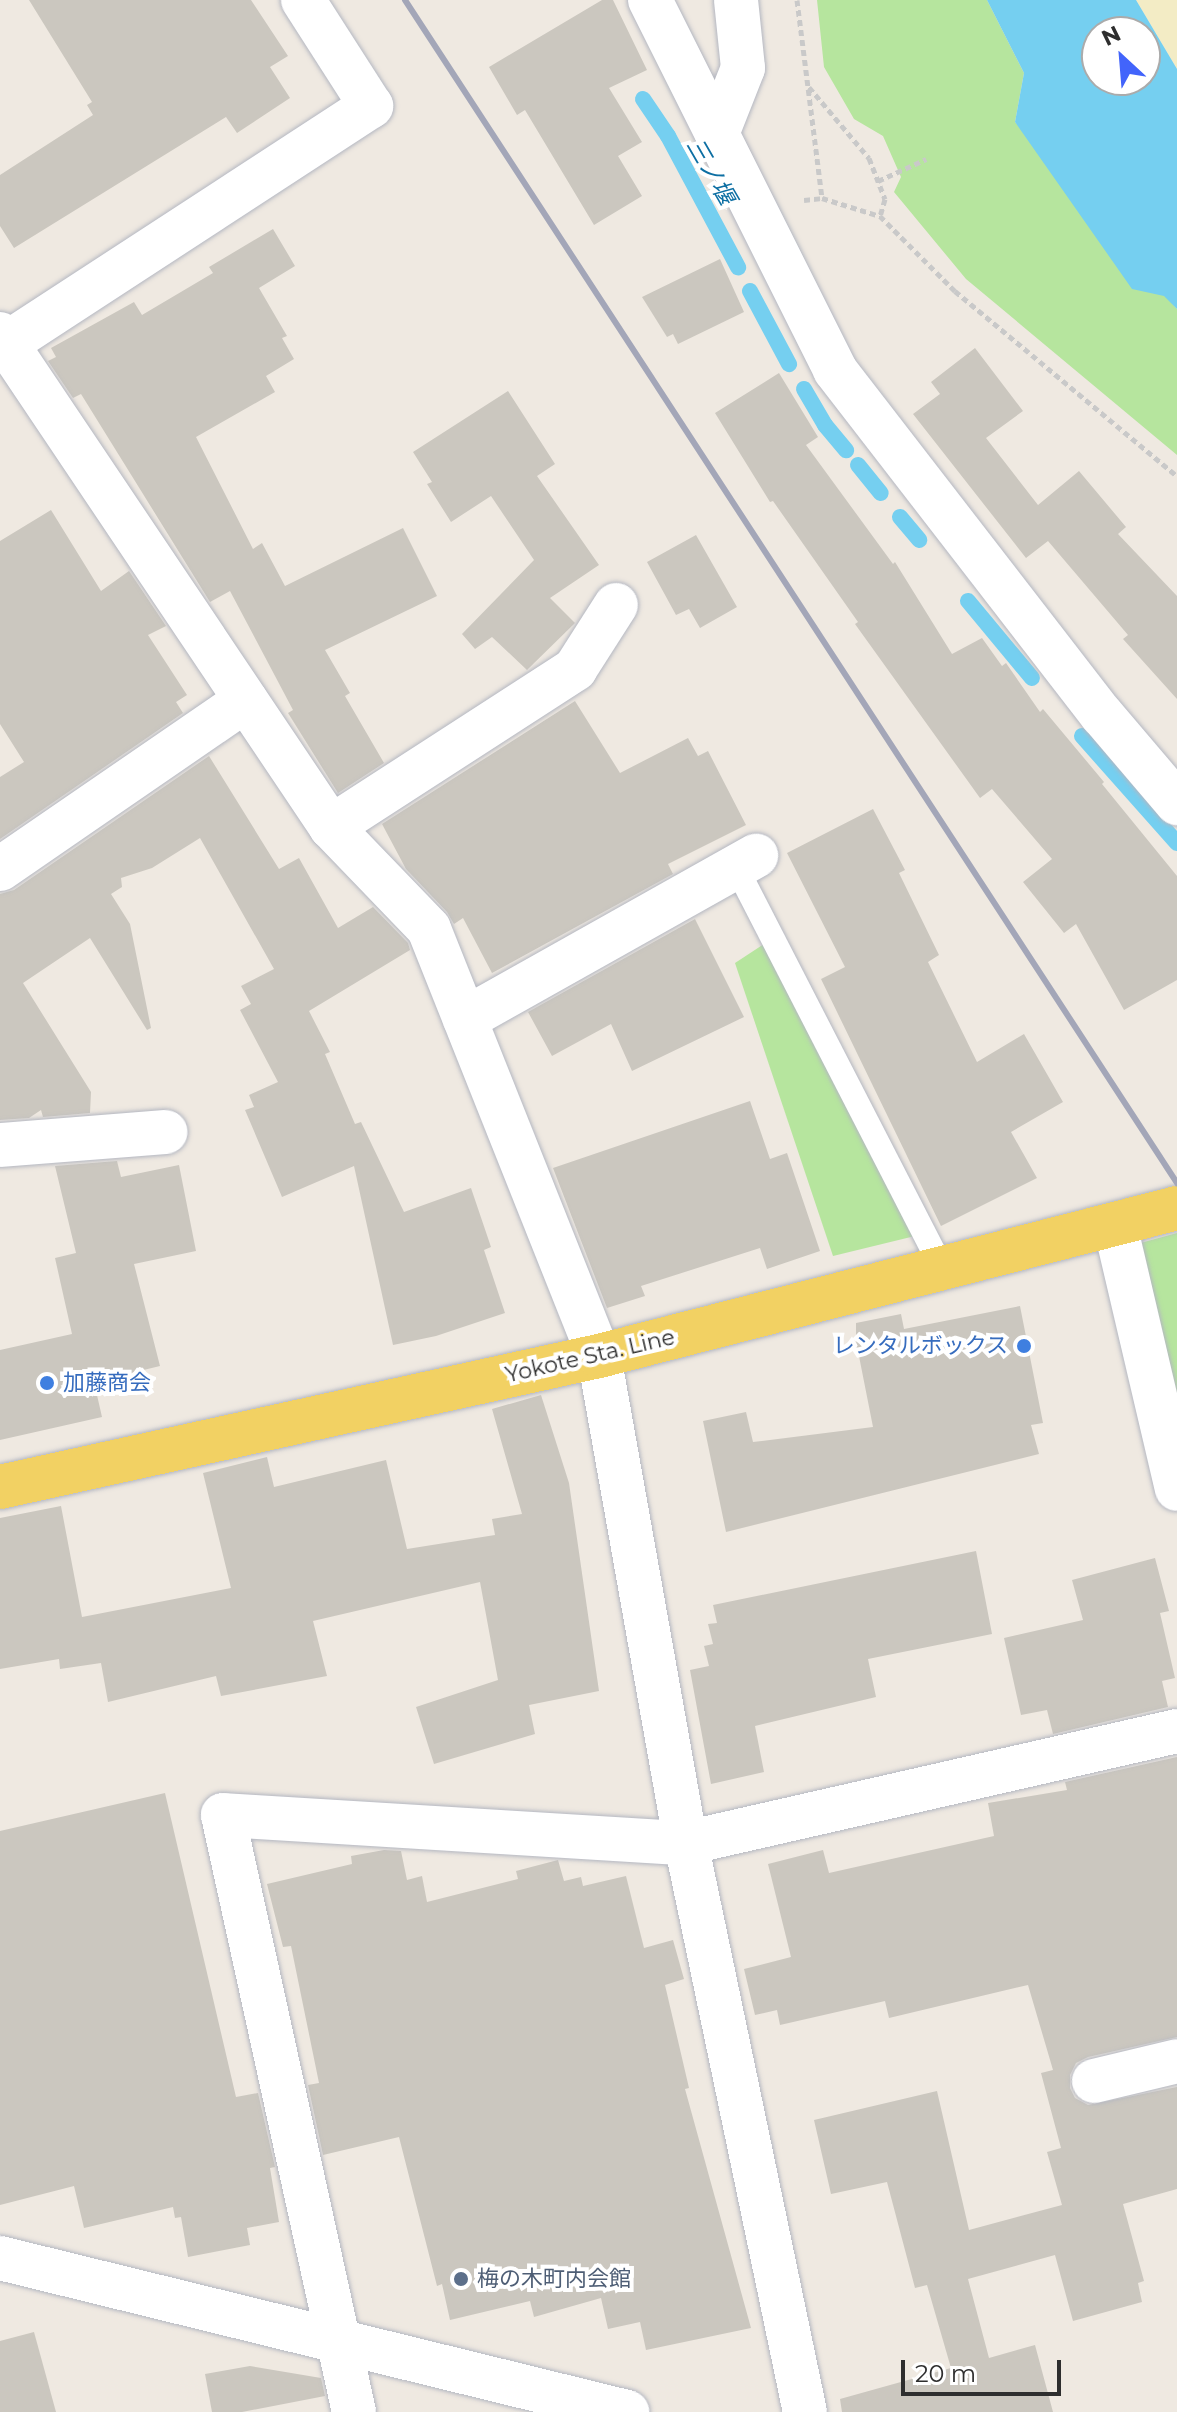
<!DOCTYPE html>
<html>
<head>
<meta charset="utf-8">
<style>
	body { margin:0 }
	#map { position:relative; width:1177px; height:2412px; overflow:hidden; background:#efe9e1; font-family:Montserrat,"Noto Sans JP",sans-serif }
	div>[style] { position:absolute }
	[style*='--x'] { left:calc(var(--x)*1px); top:calc(var(--y)*1px); width:calc(var(--w)*1px); rotate:calc(var(--a)*1deg) }
	.green>* { inset:0; background:#b6e59e }
	.sand>* { inset:0; background:#f3ecc5 }
	.water>* { inset:0; background:#75cff0 }
	.stream>* { height:16px; margin:-8px; padding:0 8px; transform-origin:8px; border-radius:8px; background:#75cff0 }
	.building>* { inset:0; background:#cbc7bf }
	.path>* { height:5px; margin-top:-2.5px; transform-origin:0; background:repeating-linear-gradient(90deg,#c9c9c9 0 6px,transparent 0 10px) }
	.roads { filter:drop-shadow(0 0 2px #b4b7c1) drop-shadow(0 0 2px #b4b7c1) }
	.lane>* { height:24px; margin:-12px; padding:0 12px; transform-origin:12px; border-radius:12px; background:#fff }
	.street>* { height:44px; margin:-22px; padding:0 22px; transform-origin:22px; border-radius:22px; background:#fff }
	.primary>* { height:44px; margin:-22px; padding:0 22px; transform-origin:22px; border-radius:22px; background:#f2d163 }
	.rail>* { height:6px; margin:-3px; padding:0 3px; transform-origin:3px; border-radius:3px; background:#a3a6b8 }
	.dots>* { width:22px; height:22px; translate:-50% -50%; box-sizing:border-box; border:4px solid #fff; border-radius:50% }
	span { translate:-50% -50%; white-space:nowrap; text-align:center; line-height:1.15; -webkit-text-stroke:8px #fff; paint-order:stroke }
	.shop-label { font-size:22px; color:#366cbe }
	.right { translate:-100% -50%; text-align:right }
	.left { translate:0 -50%; text-align:left }
	.street-label { font-size:22px; color:#2e2e2e }
	.service-label { font-size:22px; color:#4e5e75 }
	.water-label { font-size:24px; color:#0d6fa3; font-style:italic }
	.north { position:absolute; left:1081px; top:16px; width:80px; height:80px; box-sizing:border-box; background:#fff; border:2px solid #ababab; border-radius:50%; rotate:334deg; font-size:22px; font-weight:700; line-height:32px; text-align:center; color:#2e2e2e }
	.north::after { content:''; display:block; margin:auto; width:28px; height:36px; background:#4264fb; clip-path:polygon(50% 0,100% 100%,50% 72%,0 100%) }
	.scale { position:absolute; left:901px; top:2360px; width:160px; height:36px; box-sizing:border-box; border:4px solid #2e2e2e; border-top:0; padding-left:10px; font-size:24px; line-height:28px; white-space:nowrap; color:#2e2e2e; -webkit-text-stroke:6px #fff; paint-order:stroke }
</style>
</head>
<body>
<div id="map">
	<div class="green">
		<i style="clip-path:polygon(817px 0,987px 0,1024px 73px,1015px 122px,1177px 309px,1177px 455px,966px 279px,894px 192px,901px 177px,883px 136px,854px 119px,824px 67px)"></i>
		<i style="clip-path:polygon(764px 944px,915px 1236px,833px 1256px,735px 963px)"></i>
		<i style="clip-path:polygon(1177px 1233px,1177px 1419px,1133px 1245px)"></i>
	</div>
	<div class="sand">
		<i style="clip-path:polygon(1136px 0,1177px 0,1177px 69px)"></i>
	</div>
	<div class="water">
		<i style="clip-path:polygon(evenodd,987px 0,1136px 0,1177px 69px,1177px 309px,1164px 296px,1132px 289px,1015px 122px,1024px 73px,987px 0,1097px 32px,1145px 32px,1145px 80px,1097px 80px,1097px 32px)"></i>
	</div>
	<div class="stream">
		<i style="--x:643;--y:99;--w:45;--a:56"></i>
		<i style="--x:668;--y:136;--w:149;--a:61.9"></i>
		<i style="--x:750;--y:291;--w:83;--a:61.9"></i>
		<i style="--x:804;--y:389;--w:42;--a:59.7"></i>
		<i style="--x:825;--y:425;--w:33;--a:50"></i>
		<i style="--x:858;--y:465;--w:36;--a:51"></i>
		<i style="--x:900;--y:517;--w:30;--a:50"></i>
		<i style="--x:968;--y:601;--w:100;--a:50.3"></i>
		<i style="--x:1082;--y:736;--w:143;--a:48.4"></i>
	</div>
	<div class="building">
		<i style="clip-path:polygon(29px 0,251px 0,288px 56px,270px 67px,290px 98px,237px 133px,226px 117px,14px 248px,0 226px,0 175px,93px 115px,87px 105px,92px 102px)"></i>
		<i style="clip-path:polygon(602px 0,613px 0,647px 70px,609px 88px,642px 142px,618px 156px,642px 196px,594px 225px,525px 110px,517px 115px,489px 67px)"></i>
		<i style="clip-path:polygon(273px 229px,295px 266px,259px 288px,287px 336px,282px 338px,294px 359px,266px 376px,275px 392px,196px 437px,253px 549px,262px 543px,285px 586px,403px 528px,437px 596px,325px 650px,350px 693px,345px 696px,384px 763px,338px 793px,288px 713px,293px 710px,230px 591px,210px 602px,81px 394px,73px 398px,48px 361px,56px 357px,51px 348px,134px 302px,142px 315px,213px 273px,209px 267px)"></i>
		<i style="clip-path:polygon(720px 259px,744px 312px,678px 344px,673px 334px,667px 337px,642px 297px)"></i>
		<i style="clip-path:polygon(975px 348px,1023px 411px,986px 438px,1038px 505px,1079px 471px,1126px 527px,1118px 534px,1177px 596px,1177px 699px,1123px 639px,1128px 635px,1048px 541px,1026px 558px,913px 414px,940px 394px,931px 382px)"></i>
		<i style="clip-path:polygon(779px 373px,818px 437px,806px 445px,893px 564px,895px 562px,952px 654px,982px 638px,1002px 666px,1006px 663px,1040px 712px,1043px 709px,1104px 782px,1102px 784px,1177px 876px,1177px 980px,1124px 1010px,1076px 924px,1064px 933px,1023px 882px,1052px 859px,992px 789px,980px 798px,855px 624px,858px 622px,773px 501px,770px 502px,715px 413px)"></i>
		<i style="clip-path:polygon(508px 391px,555px 464px,537px 476px,599px 565px,550px 598px,575px 623px,527px 670px,492px 637px,475px 649px,462px 634px,534px 560px,491px 496px,451px 522px,427px 484px,432px 482px,413px 452px)"></i>
		<i style="clip-path:polygon(51px 510px,101px 591px,129px 571px,166px 626px,148px 635px,187px 695px,176px 702px,183px 713px,0 839px,0 777px,24px 762px,0 724px,0 541px)"></i>
		<i style="clip-path:polygon(696px 535px,737px 607px,700px 628px,689px 609px,676px 615px,647px 562px)"></i>
		<i style="clip-path:polygon(575px 701px,620px 773px,688px 738px,698px 756px,708px 751px,746px 825px,668px 864px,673px 874px,492px 973px,463px 918px,454px 924px,447px 912px,406px 869px,382px 824px)"></i>
		<i style="clip-path:polygon(209px 756px,279px 869px,299px 858px,338px 928px,373px 907px,408px 943px,410px 950px,309px 1011px,330px 1052px,325px 1054px,355px 1124px,361px 1122px,404px 1212px,471px 1188px,491px 1247px,484px 1250px,505px 1313px,436px 1336px,393px 1345px,354px 1166px,282px 1197px,245px 1110px,254px 1107px,249px 1095px,278px 1082px,240px 1010px,251px 1004px,241px 986px,274px 969px,200px 838px,152px 868px,121px 878px,122px 887px,111px 894px,130px 924px,151px 1028px,147px 1030px,90px 938px,23px 983px,91px 1092px,90px 1113px,43px 1117px,41px 1110px,29px 1118px,0 1120px,0 894px,14px 890px)"></i>
		<i style="clip-path:polygon(873px 809px,905px 870px,899px 873px,939px 955px,928px 962px,977px 1062px,1024px 1034px,1063px 1102px,1011px 1132px,1037px 1178px,941px 1226px,821px 979px,845px 967px,787px 853px)"></i>
		<i style="clip-path:polygon(695px 919px,744px 1017px,632px 1071px,611px 1024px,552px 1056px,528px 1012px)"></i>
		<i style="clip-path:polygon(750px 1101px,770px 1159px,787px 1153px,820px 1251px,767px 1269px,760px 1248px,641px 1286px,645px 1296px,607px 1308px,553px 1168px)"></i>
		<i style="clip-path:polygon(117px 1161px,121px 1177px,179px 1165px,196px 1251px,134px 1264px,160px 1366px,94px 1382px,102px 1417px,0 1440px,0 1350px,72px 1334px,55px 1258px,76px 1253px,55px 1166px)"></i>
		<i style="clip-path:polygon(1020px 1306px,1043px 1423px,1031px 1425px,1039px 1454px,726px 1532px,703px 1421px,746px 1412px,753px 1442px,873px 1427px,856px 1341px,856px 1323px,901px 1314px,904px 1329px)"></i>
		<i style="clip-path:polygon(541px 1395px,569px 1483px,599px 1691px,529px 1705px,535px 1734px,434px 1764px,416px 1707px,498px 1680px,480px 1582px,313px 1621px,327px 1676px,221px 1696px,216px 1676px,108px 1702px,101px 1663px,60px 1669px,59px 1659px,0 1669px,0 1518px,61px 1506px,82px 1617px,231px 1588px,203px 1473px,267px 1457px,274px 1487px,386px 1460px,407px 1549px,495px 1535px,492px 1519px,522px 1514px,492px 1409px)"></i>
		<i style="clip-path:polygon(976px 1551px,992px 1634px,868px 1659px,876px 1697px,755px 1726px,764px 1772px,711px 1784px,690px 1670px,709px 1666px,704px 1646px,713px 1644px,708px 1624px,717px 1623px,713px 1605px)"></i>
		<i style="clip-path:polygon(1155px 1558px,1169px 1611px,1160px 1613px,1175px 1678px,1162px 1681px,1168px 1707px,1053px 1734px,1047px 1710px,1021px 1715px,1004px 1638px,1083px 1620px,1072px 1580px)"></i>
		<i style="clip-path:polygon(1177px 1757px,1177px 2037px,1088px 2057px,1076px 2063px,1070px 2075px,1070px 2088px,1075px 2098px,1088px 2105px,1177px 2087px,1177px 2189px,1123px 2204px,1144px 2281px,1138px 2283px,1142px 2302px,1073px 2321px,1055px 2255px,968px 2279px,989px 2358px,1035px 2345px,1053px 2412px,842px 2412px,840px 2399px,951px 2368px,927px 2285px,915px 2288px,887px 2182px,831px 2194px,814px 2120px,937px 2091px,969px 2230px,1062px 2205px,1047px 2152px,1061px 2148px,1041px 2073px,1053px 2070px,1028px 1985px,889px 2018px,885px 2001px,780px 2025px,777px 2010px,755px 2015px,744px 1969px,791px 1957px,768px 1864px,823px 1850px,829px 1873px,994px 1836px,988px 1803px,1067px 1790px,1065px 1782px)"></i>
		<i style="clip-path:polygon(165px 1793px,236px 2097px,258px 2093px,275px 2167px,270px 2168px,279px 2222px,247px 2228px,250px 2245px,188px 2257px,181px 2217px,175px 2218px,173px 2207px,84px 2228px,74px 2186px,0 2205px,0 1831px)"></i>
		<i style="clip-path:polygon(384px 1850px,401px 1851px,407px 1880px,422px 1876px,427px 1902px,518px 1879px,516px 1871px,558px 1860px,564px 1881px,581px 1877px,583px 1886px,626px 1876px,644px 1948px,673px 1940px,684px 1979px,665px 1985px,689px 2088px,685px 2089px,751px 2328px,646px 2350px,640px 2322px,608px 2329px,601px 2298px,534px 2317px,530px 2301px,450px 2320px,442px 2284px,437px 2286px,399px 2137px,323px 2155px,308px 2085px,319px 2083px,291px 1946px,283px 1947px,267px 1884px,352px 1864px,351px 1856px)"></i>
		<i style="clip-path:polygon(34px 2332px,56px 2412px,0 2412px,0 2341px)"></i>
		<i style="clip-path:polygon(250px 2366px,321px 2378px,325px 2396px,242px 2412px,212px 2412px,205px 2374px)"></i>
	</div>
	<div class="path">
		<i style="--x:797;--y:0;--w:200;--a:82.8"></i>
		<i style="--x:809;--y:87;--w:93;--a:49.8"></i>
		<i style="--x:869;--y:158;--w:44;--a:68.7"></i>
		<i style="--x:885;--y:199;--w:18;--a:106"></i>
		<i style="--x:878;--y:181;--w:53;--a:-24.6"></i>
		<i style="--x:804;--y:200;--w:18;--a:-6"></i>
		<i style="--x:822;--y:198;--w:61;--a:17.2"></i>
		<i style="--x:880;--y:216;--w:106;--a:45"></i>
		<i style="--x:955;--y:291;--w:289;--a:39.8"></i>
	</div>
	<div class="roads">
		<div class="lane">
			<i style="--x:736;--y:867;--w:452;--a:62.8"></i>
		</div>
		<div class="street">
			<i style="--x:650;--y:0;--w:414;--a:63.4"></i>
			<i style="--x:835;--y:370;--w:436;--a:52.3"></i>
			<i style="--x:1102;--y:715;--w:116;--a:49.6"></i>
			<i style="--x:717;--y:134;--w:71;--a:-68.5"></i>
			<i style="--x:743;--y:68;--w:68;--a:-95.9"></i>
			<i style="--x:0;--y:334;--w:594;--a:56.12"></i>
			<i style="--x:331;--y:827;--w:141;--a:46.1"></i>
			<i style="--x:429;--y:929;--w:460;--a:68.3"></i>
			<i style="--x:599;--y:1356;--w:495;--a:79.9"></i>
			<i style="--x:686;--y:1843;--w:581;--a:78.19"></i>
			<i style="--x:6;--y:344;--w:436;--a:-33.1"></i>
			<i style="--x:371;--y:106;--w:126;--a:-122.7"></i>
			<i style="--x:331;--y:827;--w:291;--a:-32.9"></i>
			<i style="--x:575;--y:669;--w:76;--a:-57.4"></i>
			<i style="--x:0;--y:869;--w:298;--a:-34.5"></i>
			<i style="--x:465;--y:1019;--w:334;--a:-29.3"></i>
			<i style="--x:0;--y:1145;--w:166;--a:-4.5"></i>
			<i style="--x:1115;--y:1225;--w:271;--a:76.8"></i>
			<i style="--x:1094;--y:2081;--w:85;--a:-13.5"></i>
			<i style="--x:0;--y:2258;--w:646;--a:13.8"></i>
			<i style="--x:354;--y:2412;--w:611;--a:-102.38"></i>
			<i style="--x:223;--y:1815;--w:464;--a:3.5"></i>
			<i style="--x:686;--y:1843;--w:504;--a:-12.85"></i>
		</div>
		<div class="primary">
			<i style="--x:0;--y:1487;--w:613;--a:-12.34"></i>
			<i style="--x:599;--y:1356;--w:597;--a:-14.36"></i>
		</div>
	</div>
	<div class="rail">
		<i style="--x:405;--y:0;--w:1413;--a:56.87"></i>
	</div>
	<div class="dots">
		<i style="left:1024px;top:1346px;background:#3f7fe0"></i>
		<i style="left:47px;top:1383px;background:#3f7fe0"></i>
		<i style="left:461px;top:2279px;background:#5c6f8a"></i>
	</div>
	<div class="shop-label">
		<span class="right" style="left:1008px;top:1346px">レンタルボックス</span>
		<span class="left" style="left:63px;top:1383px">加藤商会</span>
	</div>
	<div class="street-label">
		<span style="left:590px;top:1356px;rotate:-13deg">Yokote Sta. Line</span>
	</div>
	<div class="service-label">
		<span class="left" style="left:477px;top:2279px">梅の木町内会館</span>
	</div>
	<div class="water-label">
		<span style="left:711px;top:171px;rotate:60deg">三ノ堰</span>
	</div>
	<div class="north">N</div>
	<div class="scale">20 m</div>
</div>
</body>
</html>
